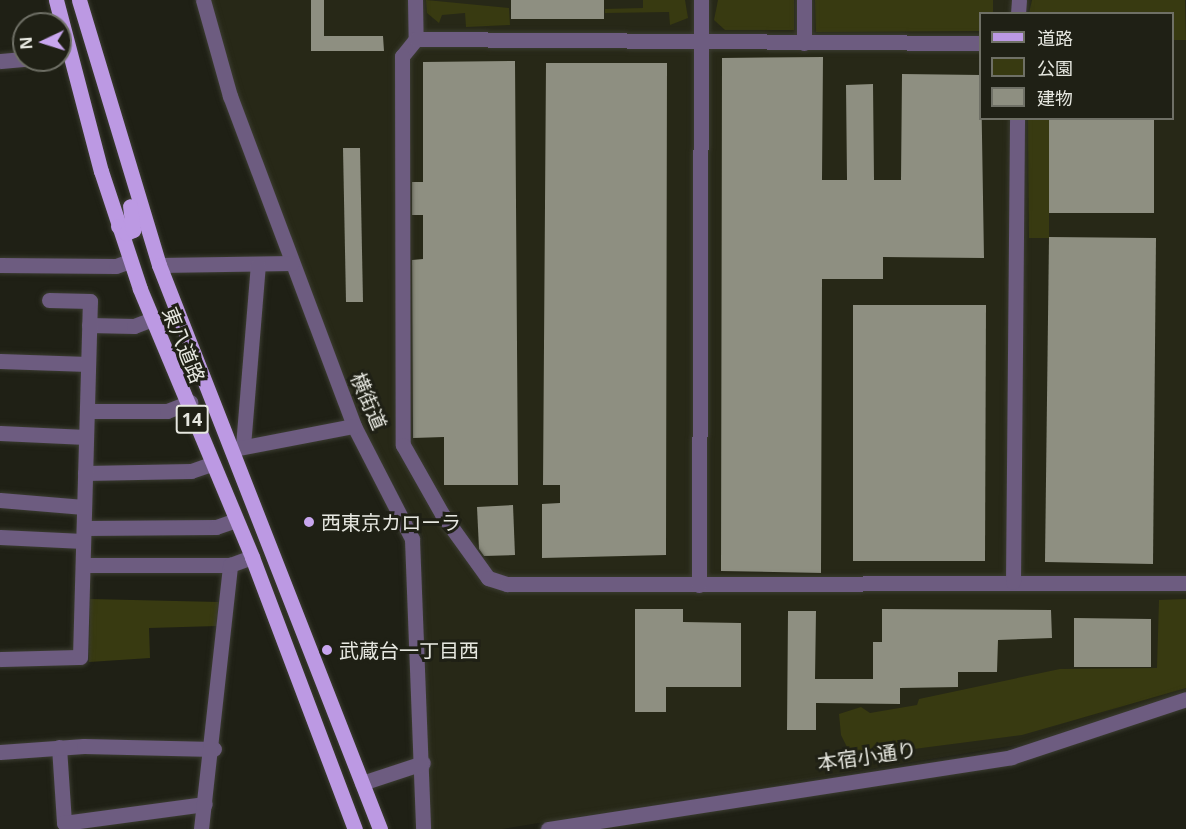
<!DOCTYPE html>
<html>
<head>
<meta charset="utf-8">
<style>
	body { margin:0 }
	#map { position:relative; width:1186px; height:829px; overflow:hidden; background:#1f2015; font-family:"Open Sans","Noto Sans JP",sans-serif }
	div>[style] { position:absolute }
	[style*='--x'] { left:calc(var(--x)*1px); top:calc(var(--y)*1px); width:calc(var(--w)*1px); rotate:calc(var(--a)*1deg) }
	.built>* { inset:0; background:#272817 }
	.green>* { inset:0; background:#383a11 }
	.building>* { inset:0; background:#8e8f81 }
	.roads { filter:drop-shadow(0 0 2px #3b3c31) drop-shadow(0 0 2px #3b3c31) }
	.minor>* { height:15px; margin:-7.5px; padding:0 7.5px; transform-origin:7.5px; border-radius:7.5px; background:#6d5c80 }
	.major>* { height:15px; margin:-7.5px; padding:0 7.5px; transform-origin:7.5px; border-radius:7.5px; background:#bc99e3 }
	.dots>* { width:16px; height:16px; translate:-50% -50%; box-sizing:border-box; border:3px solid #1f2015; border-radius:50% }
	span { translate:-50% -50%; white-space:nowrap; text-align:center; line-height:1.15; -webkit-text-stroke:6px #1f2015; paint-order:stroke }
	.shield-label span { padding:2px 4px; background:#1f2015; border:2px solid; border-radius:4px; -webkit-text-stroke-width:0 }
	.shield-label { font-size:18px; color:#e6e7e0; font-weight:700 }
	.street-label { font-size:20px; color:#e6e7e0 }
	.poi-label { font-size:20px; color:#e6e7e0 }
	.left { translate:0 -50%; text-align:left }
	.legend { position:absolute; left:979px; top:12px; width:195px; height:108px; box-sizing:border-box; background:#1f2015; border:2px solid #6f7066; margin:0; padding:8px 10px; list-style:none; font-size:18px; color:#e6e7e0 }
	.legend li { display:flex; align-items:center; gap:12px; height:30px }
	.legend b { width:30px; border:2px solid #6f7066 }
	.north { position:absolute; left:12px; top:12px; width:60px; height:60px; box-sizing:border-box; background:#1f2015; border:2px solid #6f7066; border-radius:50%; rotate:266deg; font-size:16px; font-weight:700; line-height:24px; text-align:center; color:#e6e7e0 }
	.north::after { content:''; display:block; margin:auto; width:21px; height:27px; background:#c8a6ef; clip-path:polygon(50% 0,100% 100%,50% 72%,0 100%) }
</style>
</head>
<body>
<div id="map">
	<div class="built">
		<i style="clip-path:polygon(evenodd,207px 0,1186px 0,1186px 693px,1028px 743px,502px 829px,429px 829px,423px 537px,362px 426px,237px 107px,207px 0,980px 14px,1172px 14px,1172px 118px,980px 118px,980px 14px)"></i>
	</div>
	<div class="green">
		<i style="clip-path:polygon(426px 0,509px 8px,510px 25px,466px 27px,465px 13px,442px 15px,439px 23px,427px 13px)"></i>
		<i style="clip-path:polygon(643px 0,685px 0,688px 18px,670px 25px,669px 12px,605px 13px,605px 9px,643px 8px)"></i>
		<i style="clip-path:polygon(718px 0,794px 0,794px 30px,725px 30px,714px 20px)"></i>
		<i style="clip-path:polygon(815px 0,993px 0,993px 13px,980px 14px,980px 31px,816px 32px)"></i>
		<i style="clip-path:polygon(1032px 0,1185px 0,1186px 40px,1173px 40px,1172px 14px,1029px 13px)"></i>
		<i style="clip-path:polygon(1028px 119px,1049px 119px,1049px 238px,1029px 238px)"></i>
		<i style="clip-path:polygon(90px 599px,219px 602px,217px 626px,149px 628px,150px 658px,89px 662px)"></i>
		<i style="clip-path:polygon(1186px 599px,1186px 688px,1022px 735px,852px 757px,841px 735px,839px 714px,861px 707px,870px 713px,917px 705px,919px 699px,1060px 669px,1157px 668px,1159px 600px)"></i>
	</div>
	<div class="building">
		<i style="clip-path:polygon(311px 0,324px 0,324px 36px,383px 36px,384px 51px,311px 51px)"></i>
		<i style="clip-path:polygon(511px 0,604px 0,604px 19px,511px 19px)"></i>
		<i style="clip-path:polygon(823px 57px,822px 180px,847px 180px,846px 85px,873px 84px,874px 180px,901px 180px,902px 74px,981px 75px,984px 258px,883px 257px,883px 279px,822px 279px,821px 573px,721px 571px,722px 58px)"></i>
		<i style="clip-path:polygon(515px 61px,518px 485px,444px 485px,444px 437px,413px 438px,412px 260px,423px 259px,423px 215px,412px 215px,412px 182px,423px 182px,423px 62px)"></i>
		<i style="clip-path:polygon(546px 63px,667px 63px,666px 555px,542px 558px,542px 504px,560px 503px,560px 485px,543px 485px)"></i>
		<i style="clip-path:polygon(1049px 118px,1154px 118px,1154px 213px,1049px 213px)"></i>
		<i style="clip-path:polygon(343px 148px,360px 148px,363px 302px,346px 302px)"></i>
		<i style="clip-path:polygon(1049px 237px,1156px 238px,1153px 564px,1045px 562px)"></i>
		<i style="clip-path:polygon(853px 305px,986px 305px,985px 561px,853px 561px)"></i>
		<i style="clip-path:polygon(513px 505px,515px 555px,484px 556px,479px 549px,477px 507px)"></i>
		<i style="clip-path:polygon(635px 609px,683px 609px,683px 622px,741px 623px,741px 687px,666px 687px,666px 712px,635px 712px)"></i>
		<i style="clip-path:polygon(882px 609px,1051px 610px,1052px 638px,998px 640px,997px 672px,958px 672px,958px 687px,900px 688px,900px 704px,816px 703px,816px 730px,787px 730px,788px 611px,816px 611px,815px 679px,873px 679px,873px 642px,882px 642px)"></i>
		<i style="clip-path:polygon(1074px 618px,1151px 619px,1151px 667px,1074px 667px)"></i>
	</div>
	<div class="roads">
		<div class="minor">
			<i style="--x:203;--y:0;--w:100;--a:74.3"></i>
			<i style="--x:230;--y:96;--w:353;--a:69.4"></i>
			<i style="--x:354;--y:426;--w:127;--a:62.8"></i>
			<i style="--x:412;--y:539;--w:290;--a:87.8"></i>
			<i style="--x:415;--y:0;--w:39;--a:89"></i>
			<i style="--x:416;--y:39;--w:22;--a:129"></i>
			<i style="--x:402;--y:56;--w:389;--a:89.9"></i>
			<i style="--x:403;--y:445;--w:79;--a:60.5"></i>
			<i style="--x:442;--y:514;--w:79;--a:54.3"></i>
			<i style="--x:488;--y:578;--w:20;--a:18"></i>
			<i style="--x:507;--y:584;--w:679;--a:-0.08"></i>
			<i style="--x:1018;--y:14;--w:14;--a:-86"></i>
			<i style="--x:416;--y:39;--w:564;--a:0.41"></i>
			<i style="--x:804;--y:43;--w:43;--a:-90"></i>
			<i style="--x:0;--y:61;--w:24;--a:-5"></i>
			<i style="--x:0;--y:265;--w:116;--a:0.5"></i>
			<i style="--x:116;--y:266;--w:15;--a:-20"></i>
			<i style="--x:159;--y:265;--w:133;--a:-0.9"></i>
			<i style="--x:89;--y:325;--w:45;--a:1.3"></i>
			<i style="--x:134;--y:326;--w:19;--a:-21"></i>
			<i style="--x:0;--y:361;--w:88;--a:2"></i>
			<i style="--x:87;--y:411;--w:80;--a:0"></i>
			<i style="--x:167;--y:411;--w:25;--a:-21"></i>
			<i style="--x:0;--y:433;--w:86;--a:2.7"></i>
			<i style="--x:243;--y:446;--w:182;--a:-85.3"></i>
			<i style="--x:234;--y:449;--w:122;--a:-10.9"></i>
			<i style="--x:85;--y:473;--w:106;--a:-1.1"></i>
			<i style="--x:191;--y:471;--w:21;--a:-19"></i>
			<i style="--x:0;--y:500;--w:84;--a:4.8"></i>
			<i style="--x:84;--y:528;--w:132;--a:-0.4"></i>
			<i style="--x:216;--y:527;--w:21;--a:-19"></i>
			<i style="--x:0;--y:537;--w:83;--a:2.8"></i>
			<i style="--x:83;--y:565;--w:147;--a:0"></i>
			<i style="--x:1013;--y:582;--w:464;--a:-89.5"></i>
			<i style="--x:699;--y:585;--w:585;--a:-89.8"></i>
			<i style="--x:0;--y:659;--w:80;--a:-1.4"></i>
			<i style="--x:80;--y:657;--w:356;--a:-88.4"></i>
			<i style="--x:90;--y:301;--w:41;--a:-178.6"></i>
			<i style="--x:59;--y:747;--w:76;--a:86.2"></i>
			<i style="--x:64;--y:823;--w:142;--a:-7.7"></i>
			<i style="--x:0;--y:752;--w:84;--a:-4.1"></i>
			<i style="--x:84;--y:746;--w:130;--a:1.3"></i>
			<i style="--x:362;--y:783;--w:64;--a:-18.2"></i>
			<i style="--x:201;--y:829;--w:266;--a:-83.7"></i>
			<i style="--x:230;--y:565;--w:23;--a:-20"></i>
			<i style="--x:548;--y:829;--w:469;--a:-8.8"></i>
			<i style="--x:1011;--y:757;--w:184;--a:-18.3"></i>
		</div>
		<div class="major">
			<i style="--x:56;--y:0;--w:177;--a:75.3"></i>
			<i style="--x:101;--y:171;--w:124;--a:71.7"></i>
			<i style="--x:140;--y:289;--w:290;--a:67.3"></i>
			<i style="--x:252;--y:557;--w:291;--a:69.3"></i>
			<i style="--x:79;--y:0;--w:277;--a:73.2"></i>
			<i style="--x:159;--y:265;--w:606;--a:68.6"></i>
			<i style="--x:118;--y:226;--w:11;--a:41"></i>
			<i style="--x:126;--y:233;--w:8;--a:-23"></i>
			<i style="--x:133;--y:230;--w:24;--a:-97"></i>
		</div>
	</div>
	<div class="dots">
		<i style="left:309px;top:522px;background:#c8a6ef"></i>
		<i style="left:327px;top:650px;background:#c8a6ef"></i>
	</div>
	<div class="shield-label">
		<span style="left:192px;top:419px">14</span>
	</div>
	<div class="street-label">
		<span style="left:184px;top:345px;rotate:68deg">東八道路</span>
		<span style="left:369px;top:401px;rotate:67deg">横街道</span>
		<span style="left:867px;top:756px;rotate:-8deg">本宿小通り</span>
	</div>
	<div class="poi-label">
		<span class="left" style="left:321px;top:522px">西東京カローラ</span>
		<span class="left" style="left:339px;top:650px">武蔵台一丁目西</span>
	</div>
	<ul class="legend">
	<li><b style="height:8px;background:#bc99e3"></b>道路</li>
	<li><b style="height:16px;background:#383a11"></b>公園</li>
	<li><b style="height:16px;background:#8e8f81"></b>建物</li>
	</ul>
	<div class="north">N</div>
</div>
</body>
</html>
